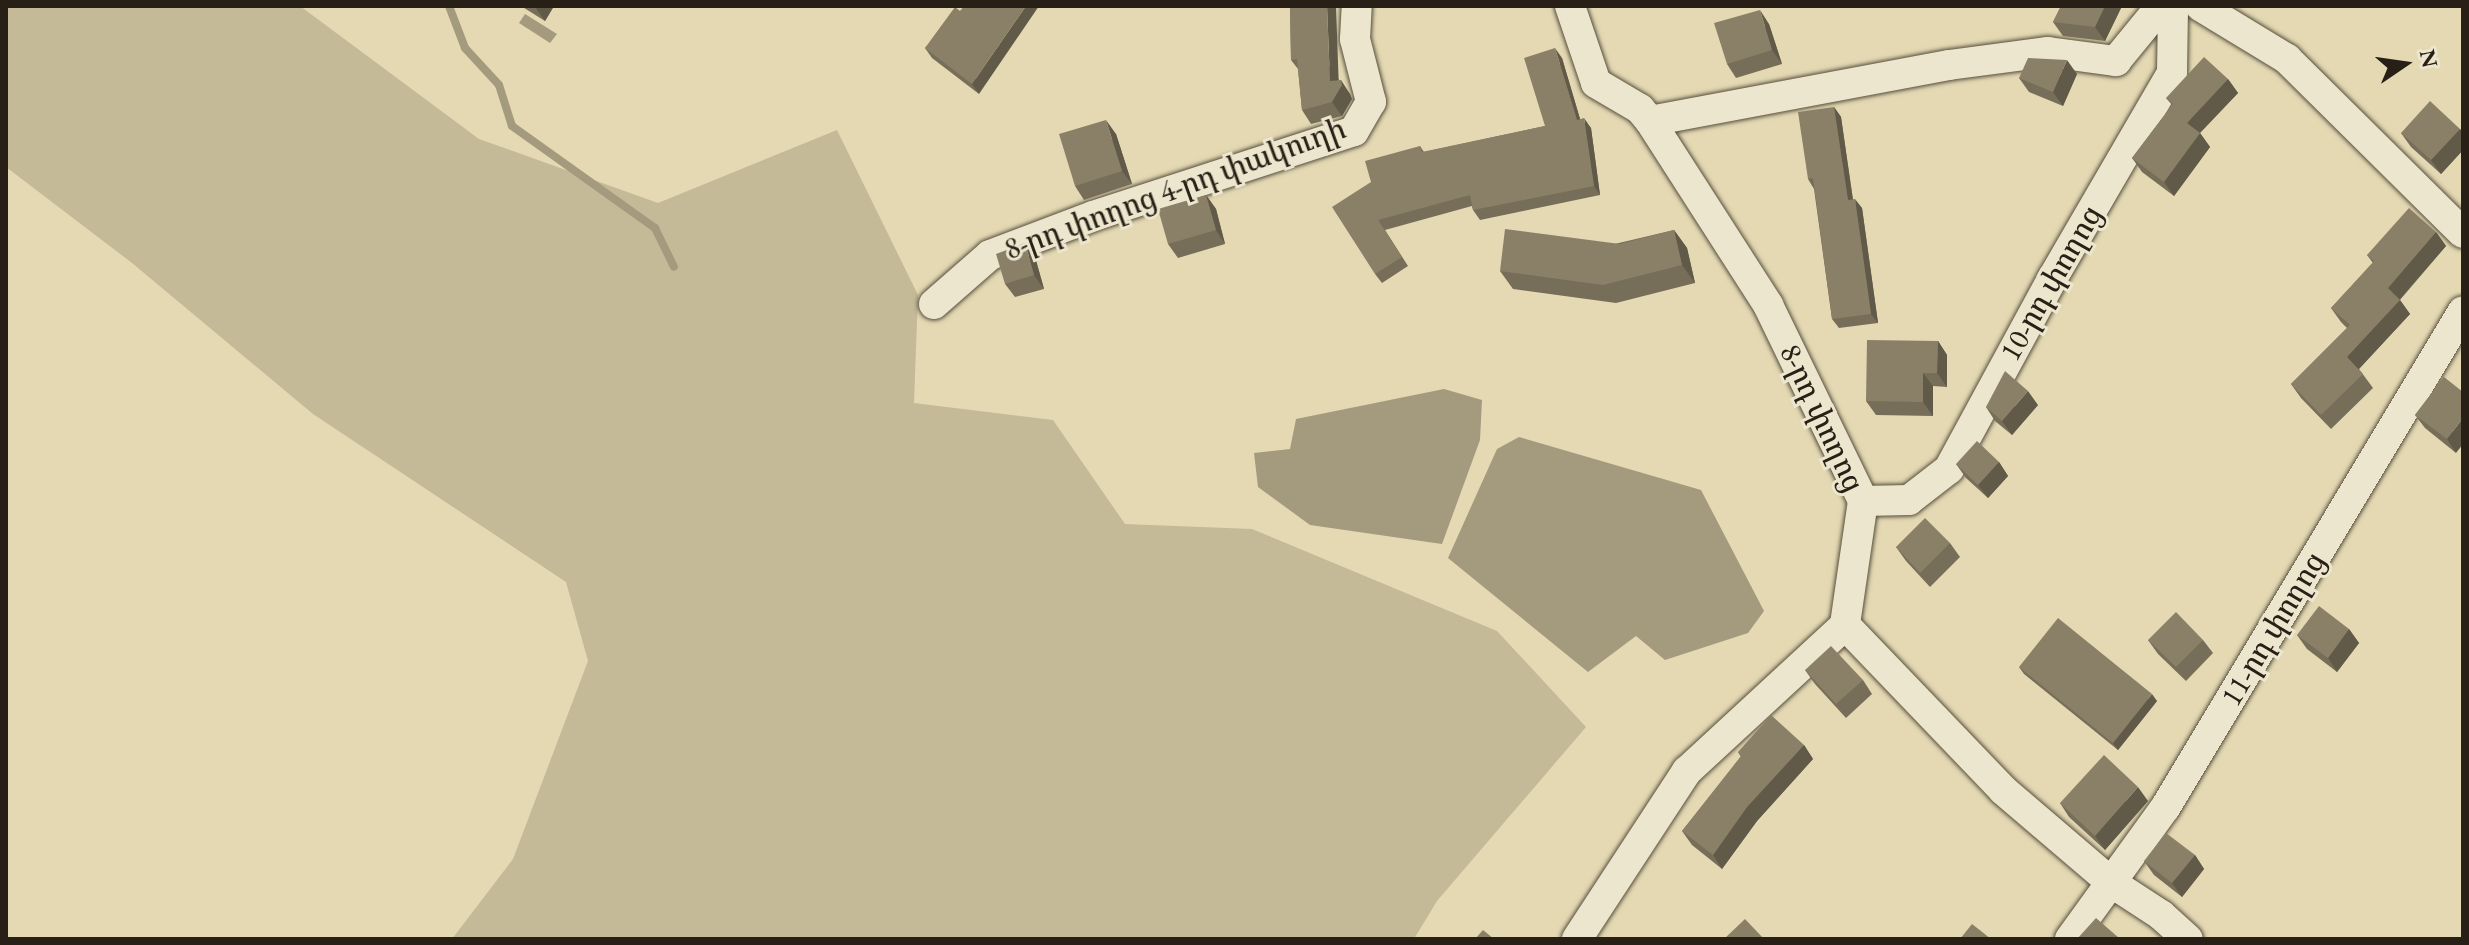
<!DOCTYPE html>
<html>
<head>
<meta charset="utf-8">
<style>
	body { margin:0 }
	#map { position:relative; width:2469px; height:945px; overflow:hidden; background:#e4d9b3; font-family:"EB Garamond","Noto Serif Armenian",serif }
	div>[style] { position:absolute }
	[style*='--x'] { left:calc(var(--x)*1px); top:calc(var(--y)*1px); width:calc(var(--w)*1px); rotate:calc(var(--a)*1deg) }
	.green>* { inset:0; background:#c4ba98 }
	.water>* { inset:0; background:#a49a7e }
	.stream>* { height:8px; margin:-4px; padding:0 4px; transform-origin:4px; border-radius:4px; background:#a49a7e }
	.roads { filter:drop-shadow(0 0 2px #574e3d) drop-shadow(0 0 2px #574e3d) }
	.minor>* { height:30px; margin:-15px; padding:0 15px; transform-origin:15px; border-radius:15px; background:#ede6ce }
	.wall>* { inset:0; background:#776e59 }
	.shaded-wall>* { inset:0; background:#615a49 }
	.building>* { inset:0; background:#8a8068 }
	span { translate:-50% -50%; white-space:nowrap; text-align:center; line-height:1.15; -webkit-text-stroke:6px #ede6ce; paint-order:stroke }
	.street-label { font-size:30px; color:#282016 }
	.frame { position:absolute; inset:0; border:8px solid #282016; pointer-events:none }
	.north { position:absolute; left:2365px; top:24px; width:80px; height:80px; -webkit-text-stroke:6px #ede6ce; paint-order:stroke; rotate:77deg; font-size:22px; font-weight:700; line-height:32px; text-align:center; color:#282016 }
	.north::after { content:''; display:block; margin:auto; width:28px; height:36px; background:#282016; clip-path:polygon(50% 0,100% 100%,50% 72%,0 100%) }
</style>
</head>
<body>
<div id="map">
	<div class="green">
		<i style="clip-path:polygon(6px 6px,300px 6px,479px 139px,658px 203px,837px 130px,918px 295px,914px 403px,1053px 420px,1125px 524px,1252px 529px,1497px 631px,1586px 727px,1437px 901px,1414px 939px,452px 939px,513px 859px,588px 661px,566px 582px,313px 414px,132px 263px,6px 167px)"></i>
	</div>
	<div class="water">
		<i style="clip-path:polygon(525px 14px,557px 34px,550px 43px,519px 23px)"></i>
		<i style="clip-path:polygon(1444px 389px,1482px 400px,1480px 440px,1442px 544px,1310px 525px,1258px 487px,1254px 453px,1290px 449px,1296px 419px)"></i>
		<i style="clip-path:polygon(1519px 437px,1701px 490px,1764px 611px,1748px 633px,1665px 660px,1636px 636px,1588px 672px,1448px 558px,1497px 449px)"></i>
	</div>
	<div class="stream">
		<i style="--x:449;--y:6;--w:45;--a:69.1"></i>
		<i style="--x:465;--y:48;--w:50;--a:47.4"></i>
		<i style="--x:499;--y:85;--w:43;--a:72.4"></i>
		<i style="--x:512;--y:126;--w:176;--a:35.5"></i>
		<i style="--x:655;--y:228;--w:43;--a:64"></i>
	</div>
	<div class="roads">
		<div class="minor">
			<i style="--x:1570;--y:6;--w:81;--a:71.3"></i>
			<i style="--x:1596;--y:83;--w:51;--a:30.6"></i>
			<i style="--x:1640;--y:109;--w:16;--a:50"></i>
			<i style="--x:1650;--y:121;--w:219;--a:57.3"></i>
			<i style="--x:1768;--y:305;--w:218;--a:64.1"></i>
			<i style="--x:1863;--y:501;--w:125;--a:98.3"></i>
			<i style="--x:1845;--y:625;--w:228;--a:46.2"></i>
			<i style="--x:2003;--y:790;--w:143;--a:40.5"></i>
			<i style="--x:2112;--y:883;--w:59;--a:33.1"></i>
			<i style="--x:2161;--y:915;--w:36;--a:42"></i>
			<i style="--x:2200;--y:6;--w:102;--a:31.3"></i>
			<i style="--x:2287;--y:59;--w:247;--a:44.7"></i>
			<i style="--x:1650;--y:121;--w:304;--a:-10.6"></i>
			<i style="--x:1949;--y:65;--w:100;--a:-7.5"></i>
			<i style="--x:2048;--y:52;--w:69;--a:7.5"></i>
			<i style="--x:2116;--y:61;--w:71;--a:-50.7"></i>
			<i style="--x:934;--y:304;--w:74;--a:-41.2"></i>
			<i style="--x:990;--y:255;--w:110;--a:-20.7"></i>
			<i style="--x:1093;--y:216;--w:274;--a:-18"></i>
			<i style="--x:1354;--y:131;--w:34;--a:-60"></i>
			<i style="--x:1371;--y:102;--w:65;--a:-104.3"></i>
			<i style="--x:1355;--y:39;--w:33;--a:-87"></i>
			<i style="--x:1863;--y:501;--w:46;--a:-1.2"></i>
			<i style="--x:1909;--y:500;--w:51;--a:-37.8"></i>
			<i style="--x:1949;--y:469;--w:216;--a:-61.5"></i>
			<i style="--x:2052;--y:279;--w:238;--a:-59.8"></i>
			<i style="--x:2172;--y:73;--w:67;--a:-89.1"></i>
			<i style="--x:1577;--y:939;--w:201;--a:-56.8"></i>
			<i style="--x:1687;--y:771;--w:215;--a:-42.7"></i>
			<i style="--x:2070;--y:939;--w:162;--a:-54.1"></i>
			<i style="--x:2165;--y:808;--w:579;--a:-59.05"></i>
		</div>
	</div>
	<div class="wall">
		<i style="clip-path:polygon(521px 6px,554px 6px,545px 21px)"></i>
		<i style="clip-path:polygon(1290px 6px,1339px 80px,1350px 94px,1352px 99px,1342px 116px,1311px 124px,1302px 110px,1298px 69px,1291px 60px)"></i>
		<i style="clip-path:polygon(2061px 6px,2122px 6px,2105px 41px,2063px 36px,2053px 22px)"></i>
		<i style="clip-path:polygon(960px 11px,979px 94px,932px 58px,925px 48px)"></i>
		<i style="clip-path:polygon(1769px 24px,1782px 64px,1736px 78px,1727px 64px)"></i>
		<i style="clip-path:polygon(1562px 58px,1580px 119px,1591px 128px,1600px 195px,1480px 220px,1473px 210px,1472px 206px,1385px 230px,1408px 266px,1382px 283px,1375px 274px,1371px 182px,1420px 146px,1424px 152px,1545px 126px)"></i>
		<i style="clip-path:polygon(2077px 74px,2063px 106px,2029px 92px,2019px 78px)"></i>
		<i style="clip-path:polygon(2228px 79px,2238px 93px,2200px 133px,2210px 147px,2174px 196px,2142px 172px,2132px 158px,2172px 105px,2166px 98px)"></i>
		<i style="clip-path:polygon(1834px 107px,1841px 117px,1853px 199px,1862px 208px,1878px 323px,1839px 328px,1832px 319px,1814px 189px,1808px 179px)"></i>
		<i style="clip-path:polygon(2460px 129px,2463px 133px,2463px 150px,2441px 174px,2411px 147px,2401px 133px)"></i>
		<i style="clip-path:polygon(1116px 134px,1132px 184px,1084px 200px,1075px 186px)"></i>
		<i style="clip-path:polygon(1206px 195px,1216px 209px,1225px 244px,1178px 258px,1168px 244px)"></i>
		<i style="clip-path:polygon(1674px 230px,1687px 248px,1695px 283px,1616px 303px,1513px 289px,1500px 271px)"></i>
		<i style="clip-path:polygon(2436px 232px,2446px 246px,2400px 300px,2410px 314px,2359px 369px,2373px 388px,2331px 429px,2301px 398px,2291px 384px,2347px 328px,2341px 322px,2331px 308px,2373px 263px,2367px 255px)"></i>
		<i style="clip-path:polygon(1035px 257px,1044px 289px,1015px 297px,1005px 284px)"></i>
		<i style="clip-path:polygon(1938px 341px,1947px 355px,1947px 387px,1933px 386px,1933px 416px,1876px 415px,1866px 401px)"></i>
		<i style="clip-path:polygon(2444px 377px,2456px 453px,2425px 428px,2415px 415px)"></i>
		<i style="clip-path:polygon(2038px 405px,2012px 435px,1995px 421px,1986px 407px)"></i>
		<i style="clip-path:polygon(1999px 462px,2008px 476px,1988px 498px,1966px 478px,1956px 464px)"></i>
		<i style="clip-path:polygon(1950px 543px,1960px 557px,1930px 587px,1906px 561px,1896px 547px)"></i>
		<i style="clip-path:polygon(2349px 629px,2359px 643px,2337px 672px,2307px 649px,2297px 635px)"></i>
		<i style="clip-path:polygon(2148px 640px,2203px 640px,2213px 653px,2186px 681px,2158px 654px)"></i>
		<i style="clip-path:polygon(2019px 667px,2157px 701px,2118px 750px,2024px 674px)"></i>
		<i style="clip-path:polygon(1805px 670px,1863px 680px,1872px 694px,1846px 718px,1815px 684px)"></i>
		<i style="clip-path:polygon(1804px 745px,1813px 759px,1757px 821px,1722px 869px,1692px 845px,1682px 831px,1741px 757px,1738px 752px)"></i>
		<i style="clip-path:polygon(2148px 801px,2105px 850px,2069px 817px,2060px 803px)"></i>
		<i style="clip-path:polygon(2195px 855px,2204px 869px,2182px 897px,2154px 875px,2144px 861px)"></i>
	</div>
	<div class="shaded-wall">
		<i style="clip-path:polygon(536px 6px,554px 6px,545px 21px,535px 7px)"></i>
		<i style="clip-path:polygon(1026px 6px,1039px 6px,979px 94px,972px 84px)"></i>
		<i style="clip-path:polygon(1327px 6px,1336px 6px,1339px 90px,1341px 80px,1350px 94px,1352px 99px,1342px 116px,1332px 102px,1330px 81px)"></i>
		<i style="clip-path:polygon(2105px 6px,2122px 6px,2105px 41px,2095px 27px)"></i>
		<i style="clip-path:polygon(1760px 10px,1769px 24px,1782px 64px,1772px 50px)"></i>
		<i style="clip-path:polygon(1555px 48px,1562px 58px,1583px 129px,1577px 120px)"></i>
		<i style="clip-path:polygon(2067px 60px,2077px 74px,2063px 106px,2053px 92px)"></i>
		<i style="clip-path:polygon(2228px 79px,2238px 93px,2196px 137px,2187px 123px)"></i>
		<i style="clip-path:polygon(1834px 107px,1841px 117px,1854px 209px,1848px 200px)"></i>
		<i style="clip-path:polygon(1584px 118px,1591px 128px,1600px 195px,1594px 186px)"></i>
		<i style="clip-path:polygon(1106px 120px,1116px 134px,1132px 184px,1122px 171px)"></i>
		<i style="clip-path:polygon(2460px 129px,2463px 133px,2463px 150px,2441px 174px,2431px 160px)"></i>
		<i style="clip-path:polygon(2200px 133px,2210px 147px,2174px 196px,2164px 182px)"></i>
		<i style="clip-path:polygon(1206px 195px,1216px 209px,1225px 244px,1216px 230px)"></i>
		<i style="clip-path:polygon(1855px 199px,1862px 208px,1878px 323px,1871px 314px)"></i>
		<i style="clip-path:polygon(1674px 230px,1687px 248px,1695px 283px,1682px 265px)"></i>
		<i style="clip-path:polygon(2436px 232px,2446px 246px,2398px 301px,2400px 300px,2410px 314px,2357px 371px,2347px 357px,2388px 288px)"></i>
		<i style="clip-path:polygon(1025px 243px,1035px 257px,1044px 289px,1034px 275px)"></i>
		<i style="clip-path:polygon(1938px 341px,1947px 355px,1947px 387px,1937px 373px)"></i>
		<i style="clip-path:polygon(1923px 373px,1933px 386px,1933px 416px,1923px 402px)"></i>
		<i style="clip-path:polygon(2028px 391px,2038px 405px,2012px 435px,2002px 421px)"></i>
		<i style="clip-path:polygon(2463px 418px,2463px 444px,2456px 453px,2447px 439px)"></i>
		<i style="clip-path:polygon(1999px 462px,2008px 476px,1988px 498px,1978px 485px)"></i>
		<i style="clip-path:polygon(2349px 629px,2359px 643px,2337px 672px,2328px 658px)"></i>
		<i style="clip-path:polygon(2152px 694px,2157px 701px,2118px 750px,2113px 743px)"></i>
		<i style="clip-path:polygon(1804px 745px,1813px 759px,1757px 821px,1722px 869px,1713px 855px,1747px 807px)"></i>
		<i style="clip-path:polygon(2138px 787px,2148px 801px,2105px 850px,2095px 836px)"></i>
		<i style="clip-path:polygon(2195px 855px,2204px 869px,2182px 897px,2172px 883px)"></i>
	</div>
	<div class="building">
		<i style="clip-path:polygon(964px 6px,1026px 6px,972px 84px,925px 48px,955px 7px,960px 11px)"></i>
		<i style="clip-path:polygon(1290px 6px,1327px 6px,1330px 81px,1341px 80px,1342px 85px,1332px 102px,1302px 110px,1297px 59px,1291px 60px)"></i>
		<i style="clip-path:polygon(2061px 6px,2105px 6px,2095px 27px,2053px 22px)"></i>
		<i style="clip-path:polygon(1760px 10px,1772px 50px,1727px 64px,1714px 23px)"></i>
		<i style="clip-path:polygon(1555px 48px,1577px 120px,1584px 118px,1594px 186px,1473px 210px,1470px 195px,1378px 220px,1402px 257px,1375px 274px,1332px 207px,1371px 182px,1365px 161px,1420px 146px,1422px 152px,1545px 126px,1524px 58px)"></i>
		<i style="clip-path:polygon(2204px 57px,2228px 79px,2187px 123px,2200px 133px,2164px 182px,2132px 158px,2173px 104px,2166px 98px)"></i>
		<i style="clip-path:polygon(2028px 58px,2067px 60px,2053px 92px,2019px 78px)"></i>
		<i style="clip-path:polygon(2430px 101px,2460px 129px,2431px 160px,2401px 133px)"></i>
		<i style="clip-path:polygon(1834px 107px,1848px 200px,1855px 199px,1871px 314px,1832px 319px,1813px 178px,1808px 179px,1798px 112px)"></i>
		<i style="clip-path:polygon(1106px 120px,1122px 171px,1075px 186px,1059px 134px)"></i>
		<i style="clip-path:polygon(1206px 195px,1216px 230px,1168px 244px,1158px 209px)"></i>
		<i style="clip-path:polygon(2409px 208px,2436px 232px,2388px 288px,2400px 300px,2347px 357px,2363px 374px,2321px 415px,2291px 384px,2350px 325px,2331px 308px,2374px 261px,2367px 255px)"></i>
		<i style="clip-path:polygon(1505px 229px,1620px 244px,1674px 230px,1682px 265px,1603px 285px,1500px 271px)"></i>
		<i style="clip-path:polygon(1025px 243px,1034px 275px,1005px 284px,996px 254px)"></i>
		<i style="clip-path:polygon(1867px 340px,1938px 341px,1937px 373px,1923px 373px,1923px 402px,1866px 401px)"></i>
		<i style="clip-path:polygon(2005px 371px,2028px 391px,2002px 421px,1986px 407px)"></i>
		<i style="clip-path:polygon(2444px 377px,2463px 392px,2463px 418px,2447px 439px,2415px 415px)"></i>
		<i style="clip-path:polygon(1977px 441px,1999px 462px,1978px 485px,1956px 464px)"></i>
		<i style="clip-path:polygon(1925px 518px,1950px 543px,1920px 573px,1896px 547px)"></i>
		<i style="clip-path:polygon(2319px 606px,2349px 629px,2328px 658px,2297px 635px)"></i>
		<i style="clip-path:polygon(2176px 612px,2203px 640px,2176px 667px,2148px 640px)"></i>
		<i style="clip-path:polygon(2058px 618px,2152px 694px,2113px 743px,2019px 667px)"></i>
		<i style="clip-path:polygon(1831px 646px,1863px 680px,1836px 704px,1805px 670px)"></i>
		<i style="clip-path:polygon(1771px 715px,1804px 745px,1747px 807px,1713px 855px,1682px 831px,1741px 756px,1738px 752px)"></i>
		<i style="clip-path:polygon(2104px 755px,2138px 787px,2095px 836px,2060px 803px)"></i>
		<i style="clip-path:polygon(2166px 833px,2195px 855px,2172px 883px,2144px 861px)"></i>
		<i style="clip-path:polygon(2096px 918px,2119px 938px,2119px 939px,2077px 939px)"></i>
		<i style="clip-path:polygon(1745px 919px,1764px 939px,1724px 939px)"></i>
		<i style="clip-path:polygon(1972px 924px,1991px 939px,1960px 939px)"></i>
		<i style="clip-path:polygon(1483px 930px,1494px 939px,1475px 939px)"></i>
	</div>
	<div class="street-label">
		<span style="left:1175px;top:189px;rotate:-20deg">8-րդ փողոց 4-րդ փակուղի</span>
		<span style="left:2051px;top:283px;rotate:-60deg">10-րդ փողոց</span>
		<span style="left:1822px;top:418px;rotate:65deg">8-րդ փողոց</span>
		<span style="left:2273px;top:629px;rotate:-59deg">11-րդ փողոց</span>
	</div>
	<div class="frame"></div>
	<div class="north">N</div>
</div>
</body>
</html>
